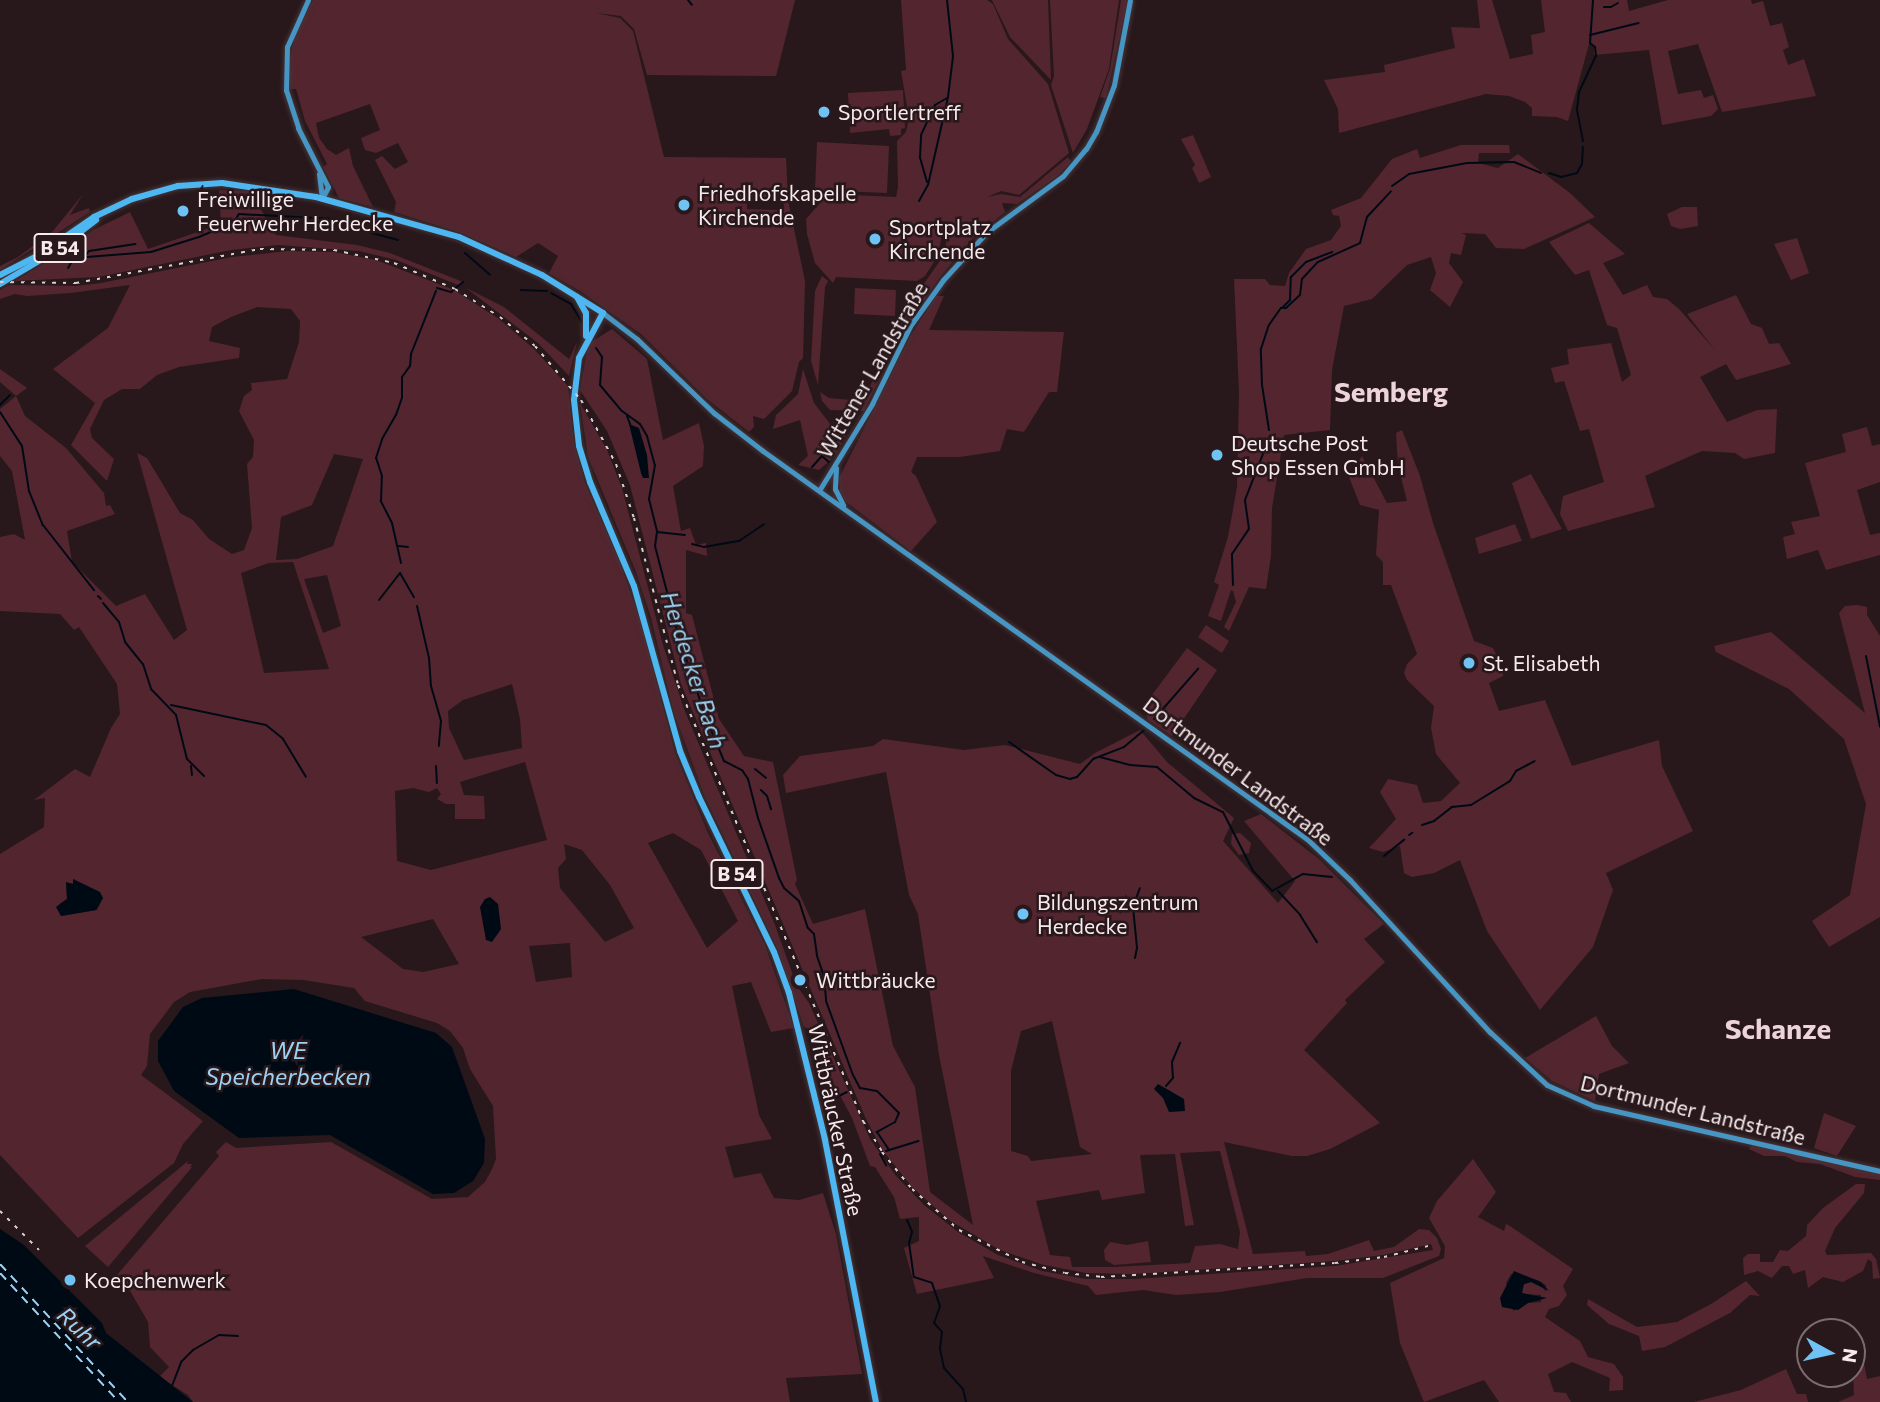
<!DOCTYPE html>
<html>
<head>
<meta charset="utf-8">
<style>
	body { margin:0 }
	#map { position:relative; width:1880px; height:1402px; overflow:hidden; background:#28181b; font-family:Commissioner,sans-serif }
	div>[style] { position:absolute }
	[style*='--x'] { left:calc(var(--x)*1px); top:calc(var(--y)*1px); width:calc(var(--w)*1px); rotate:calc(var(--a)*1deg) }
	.green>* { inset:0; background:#53252f }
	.water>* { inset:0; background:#000a15 }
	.stream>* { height:2px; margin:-1px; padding:0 1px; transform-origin:1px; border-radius:1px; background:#000a15 }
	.ferry>* { height:2px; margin-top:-1px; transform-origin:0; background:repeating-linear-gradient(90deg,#9dd2f3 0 9px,transparent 0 16px) }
	.roads { filter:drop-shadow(0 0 2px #453538) drop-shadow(0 0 2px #453538) }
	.secondary>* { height:5px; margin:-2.5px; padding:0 2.5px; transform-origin:2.5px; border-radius:2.5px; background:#4795c2 }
	.primary>* { height:6px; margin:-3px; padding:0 3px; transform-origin:3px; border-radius:3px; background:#4eb6f1 }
	.rail>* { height:2px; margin-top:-1px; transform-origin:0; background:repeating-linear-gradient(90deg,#dccfd1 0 3.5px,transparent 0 10.5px) }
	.dots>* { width:19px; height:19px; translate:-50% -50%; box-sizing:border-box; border:4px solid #28181b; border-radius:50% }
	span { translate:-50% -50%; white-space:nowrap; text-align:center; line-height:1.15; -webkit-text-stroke:5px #28181b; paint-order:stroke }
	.shield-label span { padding:2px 5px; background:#28181b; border:2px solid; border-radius:5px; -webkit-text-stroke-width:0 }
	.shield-label { font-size:19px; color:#f6eaec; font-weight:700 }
	.poi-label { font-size:21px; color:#f6eaec }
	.left { translate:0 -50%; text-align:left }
	.street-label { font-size:21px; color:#f6eaec }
	.water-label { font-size:23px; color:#9dd2f3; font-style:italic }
	.district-label { font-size:28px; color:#ecd4d8; font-weight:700 }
	.north { position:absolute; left:1796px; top:1318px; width:70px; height:70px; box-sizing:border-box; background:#28181b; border:2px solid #7a6c6f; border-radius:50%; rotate:98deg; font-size:19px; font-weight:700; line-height:28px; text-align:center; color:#f6eaec }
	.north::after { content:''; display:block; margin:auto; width:24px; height:32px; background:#6fc2f4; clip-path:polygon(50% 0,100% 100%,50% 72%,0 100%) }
</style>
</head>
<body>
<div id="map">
	<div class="green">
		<i style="clip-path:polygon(evenodd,313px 0,795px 0,776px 76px,647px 75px,634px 29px,621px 16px,596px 13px,620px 18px,633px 31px,664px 157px,786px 158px,788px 200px,805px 281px,803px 358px,799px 362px,792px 391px,764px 419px,753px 416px,754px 427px,749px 432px,707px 399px,641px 334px,580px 291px,549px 273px,558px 256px,538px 243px,516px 257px,459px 232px,394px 212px,396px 202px,375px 160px,382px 156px,395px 169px,408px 162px,398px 143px,376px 153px,365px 150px,361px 138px,380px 130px,370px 104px,316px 123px,319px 138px,327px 149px,336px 155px,349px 148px,353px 166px,373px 207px,339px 198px,323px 167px,327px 164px,305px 121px,296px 89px,290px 89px,290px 60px,295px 35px,313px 0,747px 200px,783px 201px,784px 206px,778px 210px,747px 209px,747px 200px)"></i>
		<i style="clip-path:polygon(901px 0,987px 0,993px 4px,1008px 39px,1048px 84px,1069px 153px,1019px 195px,1001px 191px,987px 197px,1001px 194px,1020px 197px,1068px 157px,1071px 162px,1056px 177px,1017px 204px,1002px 203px,1005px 212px,973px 238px,939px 278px,900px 336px,864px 411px,830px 410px,822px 401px,820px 392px,829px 398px,863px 401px,892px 340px,916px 295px,942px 258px,946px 246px,946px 237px,942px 236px,937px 257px,925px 276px,917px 281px,836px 277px,833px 283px,815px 263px,807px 234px,806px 219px,828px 194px,896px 197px,898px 187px,897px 141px,906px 132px,909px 118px,901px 71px,906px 70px)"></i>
		<i style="clip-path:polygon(992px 0,1048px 0,1051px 80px,1010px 37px)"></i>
		<i style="clip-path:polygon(1050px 0,1119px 0,1109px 69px,1087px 129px,1073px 153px,1051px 85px,1054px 76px)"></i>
		<i style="clip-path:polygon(1121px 0,1128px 0,1106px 98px,1100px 97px,1110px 69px)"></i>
		<i style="clip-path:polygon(1477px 0,1492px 0,1510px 59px,1533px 54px,1531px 35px,1545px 32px,1541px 0,1627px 0,1629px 11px,1668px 0,1751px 0,1752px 4px,1763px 1px,1770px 26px,1782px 23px,1789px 47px,1783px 50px,1788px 65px,1804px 59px,1816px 96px,1722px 112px,1698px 44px,1668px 51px,1678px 94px,1701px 90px,1704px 98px,1713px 95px,1718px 109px,1711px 116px,1662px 125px,1649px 50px,1594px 55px,1594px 45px,1589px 44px,1568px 121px,1557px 117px,1532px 116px,1532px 108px,1525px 102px,1509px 96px,1486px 94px,1339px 133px,1338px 109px,1324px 80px,1385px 72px,1384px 65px,1455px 48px,1451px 27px,1480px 28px)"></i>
		<i style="clip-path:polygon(903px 90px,905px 128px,901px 129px,901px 135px,890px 136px,889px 129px,850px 133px,848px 93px)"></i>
		<i style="clip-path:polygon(1193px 135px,1211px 177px,1199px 183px,1192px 168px,1195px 165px,1181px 139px)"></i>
		<i style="clip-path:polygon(817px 142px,889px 146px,887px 193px,815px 190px)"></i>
		<i style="clip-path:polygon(1461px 145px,1509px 145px,1510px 153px,1479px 153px,1478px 163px,1498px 168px,1518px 154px,1570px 193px,1595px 217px,1524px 249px,1496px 248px,1485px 234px,1461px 233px,1466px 235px,1461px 255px,1451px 253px,1449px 263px,1463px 282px,1450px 307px,1430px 290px,1436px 273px,1431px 257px,1407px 265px,1372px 299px,1344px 306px,1332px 370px,1330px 430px,1284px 435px,1272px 508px,1271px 556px,1266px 589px,1249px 587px,1229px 631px,1224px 627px,1236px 602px,1233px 591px,1231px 590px,1221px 621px,1208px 616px,1219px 585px,1214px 582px,1228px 537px,1237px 487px,1239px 392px,1234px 279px,1265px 279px,1270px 285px,1285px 286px,1289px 273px,1306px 249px,1331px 240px,1341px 226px,1339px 216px,1333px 215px,1331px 210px,1361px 198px,1392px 159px,1417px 149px,1420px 158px)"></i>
		<i style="clip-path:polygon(219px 190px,250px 191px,276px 235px,357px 245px,390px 253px,463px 282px,458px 285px,396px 260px,359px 251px,278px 245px,231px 250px,98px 277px,15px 281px,60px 254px,93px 230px,130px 212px,148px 249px,221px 224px)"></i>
		<i style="clip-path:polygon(83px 194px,70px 215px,89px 208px,90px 212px,0 270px,0 266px,18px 257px,53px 231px)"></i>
		<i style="clip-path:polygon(1682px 207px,1697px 207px,1698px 226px,1680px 229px,1671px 226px,1667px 214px)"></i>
		<i style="clip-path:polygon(1589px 223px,1625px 254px,1603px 263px,1623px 295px,1647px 285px,1653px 297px,1667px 299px,1679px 309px,1715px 350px,1687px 314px,1736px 295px,1751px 324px,1762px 328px,1769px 344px,1779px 343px,1791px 364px,1736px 380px,1726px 364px,1700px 377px,1727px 422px,1757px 410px,1777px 409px,1775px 453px,1744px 459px,1735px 453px,1702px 451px,1645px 476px,1655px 507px,1568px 531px,1560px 514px,1563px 496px,1604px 482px,1589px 429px,1580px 431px,1564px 381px,1555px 383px,1551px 368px,1569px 364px,1567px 349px,1611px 343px,1622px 382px,1631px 375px,1617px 328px,1607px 325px,1589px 270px,1575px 275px,1549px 242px)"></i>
		<i style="clip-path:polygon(1797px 238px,1809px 273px,1791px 280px,1774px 244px)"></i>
		<i style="clip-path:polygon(evenodd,288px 251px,334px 252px,376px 260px,454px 290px,499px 319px,534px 349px,568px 386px,574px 443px,585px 483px,621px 565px,641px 623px,675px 753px,708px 833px,765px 945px,794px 1028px,771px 1032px,751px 982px,732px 986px,759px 1115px,772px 1139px,725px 1147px,734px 1178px,761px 1173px,774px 1198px,799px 1200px,823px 1193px,836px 1234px,862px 1374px,786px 1378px,790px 1402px,193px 1402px,188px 1395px,159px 1377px,169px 1367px,150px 1347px,148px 1322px,129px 1289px,117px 1275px,219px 1156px,216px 1152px,226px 1142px,236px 1148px,331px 1142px,432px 1199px,468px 1197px,485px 1182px,492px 1169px,496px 1159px,493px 1106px,470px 1069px,463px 1048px,450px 1031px,437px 1023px,365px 1001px,354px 988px,303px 980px,262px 979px,190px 992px,174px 1002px,150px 1034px,147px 1066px,141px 1075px,203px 1121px,183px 1144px,174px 1163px,78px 1238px,0 1155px,0 854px,44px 827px,45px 798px,34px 800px,75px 769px,90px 777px,111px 728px,120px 714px,117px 684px,79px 627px,74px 630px,60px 614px,0 611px,0 537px,14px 534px,25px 540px,12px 471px,0 456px,0 409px,16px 396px,0 382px,0 369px,27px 388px,16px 396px,25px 416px,66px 448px,104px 493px,106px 506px,110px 505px,115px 514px,67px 531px,72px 562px,116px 606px,145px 594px,174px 640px,187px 630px,137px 453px,147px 458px,180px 513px,193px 520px,209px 539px,232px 554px,244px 550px,252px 528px,247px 464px,253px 457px,254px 440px,239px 411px,244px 396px,252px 390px,251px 383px,287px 379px,299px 342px,300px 321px,291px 309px,257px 307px,231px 317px,212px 327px,209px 341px,240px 348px,239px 358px,179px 367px,157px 375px,140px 389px,122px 389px,104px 400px,90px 429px,92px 438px,114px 459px,107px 481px,71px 445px,95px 403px,53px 369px,108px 328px,130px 285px,71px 293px,27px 296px,15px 294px,0 299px,0 290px,10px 285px,76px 286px,101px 283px,232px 257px,288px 251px,334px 454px,363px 459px,333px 546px,297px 559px,276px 560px,281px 517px,312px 505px,334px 454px,288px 251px,293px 562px,329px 669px,264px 673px,241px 573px,269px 563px,293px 562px,288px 251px,327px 575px,341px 626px,323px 633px,304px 579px,327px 575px,288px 251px,512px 684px,520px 719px,522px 748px,464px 760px,449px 728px,448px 711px,463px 700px,512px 684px,288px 251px,525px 762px,547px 840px,431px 870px,397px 861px,395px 791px,413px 788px,429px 792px,437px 788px,441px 794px,437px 799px,446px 804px,455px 804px,455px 819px,485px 819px,484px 796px,464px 795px,460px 782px,525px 762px,288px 251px,673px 833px,701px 850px,738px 921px,707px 948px,648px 843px,673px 833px,288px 251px,564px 844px,582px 850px,610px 885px,634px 928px,605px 942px,560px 888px,558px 868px,566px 859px,564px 844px,288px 251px,73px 879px,103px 898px,97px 910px,61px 916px,59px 904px,67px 899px,66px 883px,74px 884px,73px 879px,288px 251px,433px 919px,459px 964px,423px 972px,403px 969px,361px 937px,433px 919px,288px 251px,570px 943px,572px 977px,536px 982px,529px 946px,570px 943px)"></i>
		<i style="clip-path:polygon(822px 276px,828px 281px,825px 287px,818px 385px,811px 361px,815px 291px)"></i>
		<i style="clip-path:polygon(466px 288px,504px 307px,569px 359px,577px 342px,569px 376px,538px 343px)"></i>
		<i style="clip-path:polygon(855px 288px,896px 290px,895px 316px,854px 314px)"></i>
		<i style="clip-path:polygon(936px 296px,944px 296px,929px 330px,1064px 332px,1057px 392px,1049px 392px,1024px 432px,1007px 429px,1000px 451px,960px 457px,917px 457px,911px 472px,916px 476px,937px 522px,911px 551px,846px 502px,840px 491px,839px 478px,910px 337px)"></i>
		<i style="clip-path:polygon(evenodd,612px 329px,647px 359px,663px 440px,699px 423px,704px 446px,703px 466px,673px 486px,681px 531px,690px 528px,696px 545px,706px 543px,707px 556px,686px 550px,686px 613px,692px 615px,719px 719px,744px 756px,773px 762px,797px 880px,795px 884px,813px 924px,865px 909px,893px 1046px,915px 1087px,930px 1192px,973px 1225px,939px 1055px,918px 914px,909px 895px,886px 772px,786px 793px,783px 775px,800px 756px,873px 746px,883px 739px,964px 750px,1005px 745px,1080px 764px,1095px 753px,1140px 730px,1167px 762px,1234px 818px,1223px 841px,1278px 903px,1295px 881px,1244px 821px,1261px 814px,1319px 859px,1384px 924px,1364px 939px,1385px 962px,1345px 1000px,1347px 1003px,1304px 1050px,1380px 1123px,1330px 1149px,1307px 1156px,1292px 1156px,1224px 1142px,1253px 1254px,1305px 1251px,1306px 1256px,1328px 1254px,1369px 1240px,1374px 1251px,1394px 1247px,1419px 1229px,1429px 1230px,1437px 1238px,1441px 1249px,1439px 1256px,1383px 1278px,1307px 1278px,1220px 1292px,1176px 1295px,1143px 1290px,1096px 1295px,1088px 1286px,1034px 1273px,983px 1256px,994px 1278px,917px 1294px,904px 1248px,919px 1241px,919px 1217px,900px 1219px,894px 1197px,875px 1167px,870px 1166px,852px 1118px,829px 1075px,816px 1032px,804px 1027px,777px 948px,704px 795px,674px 713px,651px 618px,636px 572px,588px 457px,580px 403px,607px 450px,622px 488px,663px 645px,684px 709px,775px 925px,797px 986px,809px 1003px,870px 1139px,896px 1176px,924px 1205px,958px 1232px,998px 1255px,1042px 1271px,1086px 1279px,1134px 1279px,1335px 1266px,1433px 1250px,1431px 1244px,1383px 1255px,1335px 1261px,1133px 1274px,1086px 1273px,1044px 1265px,1000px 1250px,949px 1220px,913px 1188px,883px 1151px,866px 1119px,681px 684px,630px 485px,607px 431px,580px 390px,588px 344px,612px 329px,1052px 1021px,1080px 1147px,1092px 1154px,1031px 1161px,1028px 1156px,1011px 1151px,1011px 1071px,1021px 1031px,1052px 1021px,612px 329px,1220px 1151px,1240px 1232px,1238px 1249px,1220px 1244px,1195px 1246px,1190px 1263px,1113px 1267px,1072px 1267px,1070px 1257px,1050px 1255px,1036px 1201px,1099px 1190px,1102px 1200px,1145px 1193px,1140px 1155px,1175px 1154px,1185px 1226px,1194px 1225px,1180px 1153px,1220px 1151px)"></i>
		<i style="clip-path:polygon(803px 369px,814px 403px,831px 425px,846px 436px,835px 456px,819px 470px,798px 465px,808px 456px,800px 420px,773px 429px,776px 415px,772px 419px,798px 394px)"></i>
		<i style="clip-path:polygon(1867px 427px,1872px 446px,1880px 444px,1880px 482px,1857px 490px,1870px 535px,1880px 533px,1880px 555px,1826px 570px,1818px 550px,1787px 559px,1783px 537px,1795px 534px,1791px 522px,1820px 516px,1805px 463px,1846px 452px,1842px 434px)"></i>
		<i style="clip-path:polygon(1402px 430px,1420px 476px,1433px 523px,1474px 641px,1493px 648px,1503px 669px,1503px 676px,1489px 683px,1499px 711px,1545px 700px,1572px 766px,1659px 740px,1662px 766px,1693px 831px,1606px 873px,1613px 890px,1593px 947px,1540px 1010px,1487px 931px,1460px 860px,1434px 873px,1412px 877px,1404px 873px,1400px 846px,1383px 852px,1369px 848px,1396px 819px,1380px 792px,1388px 779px,1417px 785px,1423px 803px,1441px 801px,1460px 783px,1436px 754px,1431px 728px,1434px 706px,1407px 680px,1404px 673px,1407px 664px,1417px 654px,1391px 585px,1383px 585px,1383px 562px,1376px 555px,1379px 510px,1360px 505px,1349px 477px,1362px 456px,1387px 503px,1407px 501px,1398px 465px,1396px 433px)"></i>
		<i style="clip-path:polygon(1531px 474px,1562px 529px,1531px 539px,1512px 483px)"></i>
		<i style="clip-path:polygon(1515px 524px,1522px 541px,1479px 554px,1475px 538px)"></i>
		<i style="clip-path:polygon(1858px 605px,1867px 607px,1867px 615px,1880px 636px,1880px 917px,1829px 947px,1812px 921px,1850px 895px,1866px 804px,1844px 739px,1789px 689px,1716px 652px,1714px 646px,1771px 632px,1865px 713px,1839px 613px,1845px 606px)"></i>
		<i style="clip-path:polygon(1206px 625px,1229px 641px,1222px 653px,1198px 637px)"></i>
		<i style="clip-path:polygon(1187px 648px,1217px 670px,1172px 736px,1148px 720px,1145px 712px,1146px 703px)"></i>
		<i style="clip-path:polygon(1240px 833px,1251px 843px,1249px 853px,1239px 855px,1231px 844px,1232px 834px)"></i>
		<i style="clip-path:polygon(1596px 1016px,1612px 1046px,1629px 1063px,1599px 1074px,1595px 1101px,1552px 1081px,1525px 1058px)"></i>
		<i style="clip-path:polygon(1824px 1113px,1856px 1126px,1837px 1156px,1814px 1148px)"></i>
		<i style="clip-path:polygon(1753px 1142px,1880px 1171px,1880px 1180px,1855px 1177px,1820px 1164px,1797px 1162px,1785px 1156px,1764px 1156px,1749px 1149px)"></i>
		<i style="clip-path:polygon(evenodd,1473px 1159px,1496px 1192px,1478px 1217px,1504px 1231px,1506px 1224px,1510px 1226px,1573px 1269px,1563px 1286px,1567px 1295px,1559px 1306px,1549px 1309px,1545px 1317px,1580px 1341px,1588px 1357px,1614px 1364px,1623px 1377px,1623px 1390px,1609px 1391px,1610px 1378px,1572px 1362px,1548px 1374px,1554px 1392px,1566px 1393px,1571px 1402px,1499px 1402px,1484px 1380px,1424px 1402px,1400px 1343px,1390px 1283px,1444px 1258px,1445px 1246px,1429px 1218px,1437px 1201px,1473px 1159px,1511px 1274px,1537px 1280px,1546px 1285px,1546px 1292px,1540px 1284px,1531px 1282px,1524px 1284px,1521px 1289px,1523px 1294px,1541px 1295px,1541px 1302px,1528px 1303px,1513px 1311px,1506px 1283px,1511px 1274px)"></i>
		<i style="clip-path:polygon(188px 1161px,187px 1164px,192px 1164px,190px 1168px,193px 1166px,108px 1267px,85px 1246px)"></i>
		<i style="clip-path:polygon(1856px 1184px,1865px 1184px,1864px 1193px,1835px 1228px,1825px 1251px,1827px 1255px,1871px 1253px,1876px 1259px,1880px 1278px,1873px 1279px,1872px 1262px,1868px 1259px,1863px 1271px,1843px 1282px,1823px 1277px,1808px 1288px,1805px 1270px,1793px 1274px,1789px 1266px,1782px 1266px,1772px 1278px,1758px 1271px,1744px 1275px,1743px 1258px,1748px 1254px,1760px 1254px,1760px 1262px,1773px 1262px,1780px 1250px,1788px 1251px,1806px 1236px,1807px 1225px,1823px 1208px)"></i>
		<i style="clip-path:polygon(1148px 1241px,1151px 1262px,1114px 1265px,1105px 1260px,1104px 1250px,1110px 1242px,1127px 1245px)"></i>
		<i style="clip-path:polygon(1746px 1281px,1760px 1296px,1750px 1295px,1730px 1313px,1665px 1347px,1642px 1351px,1639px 1336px,1609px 1324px,1587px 1305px,1588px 1299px,1637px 1327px,1662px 1324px,1677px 1322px,1711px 1304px)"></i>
		<i style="clip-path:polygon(1857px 1350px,1862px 1353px,1867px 1379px,1880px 1376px,1880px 1402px,1838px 1402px,1854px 1395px,1852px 1352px)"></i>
		<i style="clip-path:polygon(1786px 1369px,1797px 1394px,1806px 1394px,1808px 1402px,1694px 1402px,1741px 1390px)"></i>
	</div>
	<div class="water">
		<i style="clip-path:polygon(629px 424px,639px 428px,647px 455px,649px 478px,643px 478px,641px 473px)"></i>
		<i style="clip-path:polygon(73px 879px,100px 892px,103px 898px,96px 910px,61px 916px,56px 907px,67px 899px,66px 882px,73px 884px)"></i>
		<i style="clip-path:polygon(490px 897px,498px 904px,501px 929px,492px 942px,486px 940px,480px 907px,485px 899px)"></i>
		<i style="clip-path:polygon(294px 989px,436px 1033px,452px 1047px,485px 1139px,484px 1163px,473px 1181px,454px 1193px,433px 1194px,330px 1135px,239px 1138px,174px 1091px,158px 1061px,158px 1041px,183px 1007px,202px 998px)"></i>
		<i style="clip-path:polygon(1158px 1084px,1184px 1099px,1185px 1111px,1169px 1112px,1163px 1098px,1154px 1089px)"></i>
		<i style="clip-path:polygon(0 1229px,24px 1245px,102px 1323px,106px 1333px,193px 1402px,0 1402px)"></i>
		<i style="clip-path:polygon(1514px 1271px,1541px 1282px,1549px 1291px,1531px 1282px,1524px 1284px,1522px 1293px,1547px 1298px,1528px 1303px,1518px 1310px,1502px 1307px,1500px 1298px)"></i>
	</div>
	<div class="stream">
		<i style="--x:688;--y:0;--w:6;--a:51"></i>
		<i style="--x:1604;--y:7;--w:7;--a:0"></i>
		<i style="--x:1611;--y:7;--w:8;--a:-30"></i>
		<i style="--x:1590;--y:35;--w:50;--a:-13.8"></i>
		<i style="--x:1583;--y:141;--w:33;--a:-101"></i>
		<i style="--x:1577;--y:109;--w:17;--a:-83"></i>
		<i style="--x:1579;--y:92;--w:40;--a:-65"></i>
		<i style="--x:1596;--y:56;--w:9;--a:-96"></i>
		<i style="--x:1595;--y:47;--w:6;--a:-141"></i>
		<i style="--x:1590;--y:43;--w:43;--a:-86"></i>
		<i style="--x:1549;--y:173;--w:13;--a:18"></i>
		<i style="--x:1561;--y:177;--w:16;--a:-14"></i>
		<i style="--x:1577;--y:173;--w:10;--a:-61"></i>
		<i style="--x:1582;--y:164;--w:17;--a:-87"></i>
		<i style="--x:927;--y:182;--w:26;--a:-106"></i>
		<i style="--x:920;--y:157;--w:22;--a:-87"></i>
		<i style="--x:921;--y:135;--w:33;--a:-65"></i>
		<i style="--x:935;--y:105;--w:14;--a:-30"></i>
		<i style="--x:1392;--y:186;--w:21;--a:-35"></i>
		<i style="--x:1409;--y:174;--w:59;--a:-10.7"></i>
		<i style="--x:1467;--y:163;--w:47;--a:-1.2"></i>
		<i style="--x:1514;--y:162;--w:29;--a:22"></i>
		<i style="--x:919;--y:201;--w:18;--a:-61"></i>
		<i style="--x:928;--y:185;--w:90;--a:-77.2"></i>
		<i style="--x:948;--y:97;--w:41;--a:-83"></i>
		<i style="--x:953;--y:56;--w:56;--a:-96.1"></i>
		<i style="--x:345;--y:221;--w:30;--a:24"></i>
		<i style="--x:372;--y:233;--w:27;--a:15"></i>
		<i style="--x:465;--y:253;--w:33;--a:41"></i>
		<i style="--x:86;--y:255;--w:5;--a:-53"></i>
		<i style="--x:89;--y:251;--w:47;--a:-8.7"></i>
		<i style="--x:68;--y:268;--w:12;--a:-59"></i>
		<i style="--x:74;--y:258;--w:77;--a:-4.5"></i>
		<i style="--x:151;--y:252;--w:50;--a:-17.4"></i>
		<i style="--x:199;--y:237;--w:38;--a:-23"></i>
		<i style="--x:234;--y:222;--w:9;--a:-58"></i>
		<i style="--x:239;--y:214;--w:97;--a:3"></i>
		<i style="--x:437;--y:288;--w:15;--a:16"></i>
		<i style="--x:451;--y:292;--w:16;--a:-40"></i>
		<i style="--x:521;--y:290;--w:26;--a:2"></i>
		<i style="--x:551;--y:293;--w:23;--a:29"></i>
		<i style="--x:571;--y:304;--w:21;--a:59"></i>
		<i style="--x:1283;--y:307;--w:10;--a:-45"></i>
		<i style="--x:1290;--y:300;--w:23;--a:-88"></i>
		<i style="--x:1291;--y:277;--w:21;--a:-45"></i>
		<i style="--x:1306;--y:262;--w:28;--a:-21"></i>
		<i style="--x:596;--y:348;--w:11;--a:56"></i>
		<i style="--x:602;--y:357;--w:28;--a:94"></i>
		<i style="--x:600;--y:385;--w:34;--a:50"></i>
		<i style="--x:622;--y:411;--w:22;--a:36"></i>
		<i style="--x:640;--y:424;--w:14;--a:60"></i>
		<i style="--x:647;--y:436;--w:30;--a:75"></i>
		<i style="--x:655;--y:465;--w:35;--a:100"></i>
		<i style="--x:649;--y:499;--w:34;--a:76"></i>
		<i style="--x:657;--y:532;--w:14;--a:98"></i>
		<i style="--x:655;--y:546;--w:91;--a:75.4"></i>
		<i style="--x:678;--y:634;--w:89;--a:71.6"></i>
		<i style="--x:706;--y:718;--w:47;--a:67.3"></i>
		<i style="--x:724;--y:761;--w:20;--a:27"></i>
		<i style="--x:742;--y:770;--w:11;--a:56"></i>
		<i style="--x:748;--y:779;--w:40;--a:75.6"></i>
		<i style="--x:758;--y:818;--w:64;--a:70.7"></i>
		<i style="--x:779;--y:878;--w:11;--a:63"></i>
		<i style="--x:784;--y:888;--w:20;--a:41"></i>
		<i style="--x:799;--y:901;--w:28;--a:72"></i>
		<i style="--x:808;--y:928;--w:8;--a:45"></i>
		<i style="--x:814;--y:934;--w:22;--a:82"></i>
		<i style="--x:817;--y:956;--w:21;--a:71"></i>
		<i style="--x:824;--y:976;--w:25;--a:85"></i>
		<i style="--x:826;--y:1001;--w:79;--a:70"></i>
		<i style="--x:853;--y:1075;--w:15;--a:62"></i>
		<i style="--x:860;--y:1088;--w:17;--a:10"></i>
		<i style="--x:877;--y:1091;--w:31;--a:45"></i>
		<i style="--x:899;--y:1113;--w:10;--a:114"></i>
		<i style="--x:895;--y:1122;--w:21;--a:151"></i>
		<i style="--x:877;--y:1132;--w:22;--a:56"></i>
		<i style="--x:0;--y:405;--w:14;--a:-45"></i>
		<i style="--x:0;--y:412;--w:40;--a:57.1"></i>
		<i style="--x:22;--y:446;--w:46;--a:81.2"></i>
		<i style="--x:29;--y:491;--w:37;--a:68"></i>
		<i style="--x:43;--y:525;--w:83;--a:51.9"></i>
		<i style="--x:627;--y:416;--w:9;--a:69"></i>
		<i style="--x:1269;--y:430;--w:46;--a:-98.8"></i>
		<i style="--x:1262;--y:385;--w:36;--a:-92"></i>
		<i style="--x:1261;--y:349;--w:25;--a:-72"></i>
		<i style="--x:1269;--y:325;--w:21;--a:-55"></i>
		<i style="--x:1281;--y:308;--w:5;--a:0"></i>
		<i style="--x:1286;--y:308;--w:19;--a:-43"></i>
		<i style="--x:1300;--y:295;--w:16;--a:-83"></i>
		<i style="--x:1302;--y:279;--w:23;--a:-47"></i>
		<i style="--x:1318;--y:262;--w:46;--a:-24.3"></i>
		<i style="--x:1360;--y:243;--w:27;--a:-75"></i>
		<i style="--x:1367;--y:217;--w:35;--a:-47"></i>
		<i style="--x:822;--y:456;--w:9;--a:41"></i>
		<i style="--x:812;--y:467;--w:38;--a:-48"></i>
		<i style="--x:657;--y:532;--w:28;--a:6"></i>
		<i style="--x:692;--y:544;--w:12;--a:14"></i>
		<i style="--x:704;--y:547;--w:36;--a:-10"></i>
		<i style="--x:739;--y:541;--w:30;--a:-34"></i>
		<i style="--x:399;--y:546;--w:9;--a:6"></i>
		<i style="--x:401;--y:563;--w:41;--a:-102.7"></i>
		<i style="--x:392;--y:523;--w:25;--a:-117"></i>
		<i style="--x:381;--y:501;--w:25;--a:-88"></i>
		<i style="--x:382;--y:476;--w:19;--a:-108"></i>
		<i style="--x:376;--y:458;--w:20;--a:-72"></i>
		<i style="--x:382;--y:439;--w:28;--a:-60"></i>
		<i style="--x:396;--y:415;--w:18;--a:-71"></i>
		<i style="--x:402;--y:398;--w:21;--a:-90"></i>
		<i style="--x:402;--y:377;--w:14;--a:-54"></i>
		<i style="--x:410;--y:366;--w:12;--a:-85"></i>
		<i style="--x:411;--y:354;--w:68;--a:-68.4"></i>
		<i style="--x:1233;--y:585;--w:31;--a:-92"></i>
		<i style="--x:1232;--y:554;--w:30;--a:-56"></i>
		<i style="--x:1249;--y:529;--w:29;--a:-98"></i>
		<i style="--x:1245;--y:500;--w:69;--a:-68.7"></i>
		<i style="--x:98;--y:596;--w:4;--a:45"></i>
		<i style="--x:379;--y:600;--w:34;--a:-52"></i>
		<i style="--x:400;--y:573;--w:28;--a:60"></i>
		<i style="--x:103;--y:603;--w:25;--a:50"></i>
		<i style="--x:119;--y:622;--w:21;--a:73"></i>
		<i style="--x:125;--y:642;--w:28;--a:51"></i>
		<i style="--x:143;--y:664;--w:26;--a:72"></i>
		<i style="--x:151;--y:689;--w:36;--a:46"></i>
		<i style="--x:176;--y:715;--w:45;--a:76"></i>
		<i style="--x:187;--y:759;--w:24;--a:45"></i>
		<i style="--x:417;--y:606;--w:53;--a:77"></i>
		<i style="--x:429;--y:658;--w:28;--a:86"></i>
		<i style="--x:431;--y:686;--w:36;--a:74"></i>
		<i style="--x:441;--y:721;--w:25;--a:95"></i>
		<i style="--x:1866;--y:656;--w:72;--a:78.8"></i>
		<i style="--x:171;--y:705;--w:97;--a:11.9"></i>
		<i style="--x:266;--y:725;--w:22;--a:39"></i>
		<i style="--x:283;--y:739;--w:44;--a:58.8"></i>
		<i style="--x:1154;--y:719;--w:67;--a:-48.7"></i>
		<i style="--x:1009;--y:742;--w:57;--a:35.1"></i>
		<i style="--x:1056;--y:775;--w:15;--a:16"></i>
		<i style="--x:1070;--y:779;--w:7;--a:-16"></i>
		<i style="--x:1077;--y:777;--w:24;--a:-48"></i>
		<i style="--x:1093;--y:759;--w:33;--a:-21"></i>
		<i style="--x:1124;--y:747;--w:26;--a:-40"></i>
		<i style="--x:1100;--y:757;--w:31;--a:15"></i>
		<i style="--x:1130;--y:765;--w:27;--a:4"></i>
		<i style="--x:1157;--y:767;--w:48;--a:40"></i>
		<i style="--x:1194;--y:798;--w:32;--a:26"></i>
		<i style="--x:1223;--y:812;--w:66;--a:63"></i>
		<i style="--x:1253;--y:871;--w:28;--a:46"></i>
		<i style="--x:1272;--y:891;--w:35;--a:-29"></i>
		<i style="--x:1303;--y:874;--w:29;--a:6"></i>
		<i style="--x:191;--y:766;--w:9;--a:84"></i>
		<i style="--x:436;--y:766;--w:17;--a:87"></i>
		<i style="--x:755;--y:769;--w:14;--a:39"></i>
		<i style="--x:761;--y:790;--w:8;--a:45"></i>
		<i style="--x:767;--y:796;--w:14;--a:73"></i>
		<i style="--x:1422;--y:825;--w:13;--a:-18"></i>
		<i style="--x:1434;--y:821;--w:23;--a:-38"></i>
		<i style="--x:1452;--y:807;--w:19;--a:-6"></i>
		<i style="--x:1471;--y:805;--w:46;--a:-31.6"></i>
		<i style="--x:1510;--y:781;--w:12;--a:-59"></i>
		<i style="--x:1516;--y:771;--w:21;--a:-28"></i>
		<i style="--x:1409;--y:835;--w:4;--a:-34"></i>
		<i style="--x:1384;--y:856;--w:26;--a:-39"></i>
		<i style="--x:1278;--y:891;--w:33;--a:47"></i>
		<i style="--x:1300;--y:915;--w:32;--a:58"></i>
		<i style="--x:1135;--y:958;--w:10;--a:-79"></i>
		<i style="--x:1137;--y:948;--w:41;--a:-95.6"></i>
		<i style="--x:1133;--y:907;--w:20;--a:-70"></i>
		<i style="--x:1166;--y:1086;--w:11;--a:-49"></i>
		<i style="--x:1173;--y:1078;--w:16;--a:-94"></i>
		<i style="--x:1172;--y:1062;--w:21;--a:-67"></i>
		<i style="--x:837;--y:1097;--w:11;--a:-27"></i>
		<i style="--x:886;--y:1151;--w:34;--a:-17"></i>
		<i style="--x:880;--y:1154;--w:13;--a:61"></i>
		<i style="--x:907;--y:1220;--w:13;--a:67"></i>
		<i style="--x:912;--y:1232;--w:11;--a:105"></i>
		<i style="--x:909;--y:1243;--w:34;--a:82"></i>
		<i style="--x:914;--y:1277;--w:19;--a:18"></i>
		<i style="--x:932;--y:1283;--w:24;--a:71"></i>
		<i style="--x:940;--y:1306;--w:18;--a:109"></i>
		<i style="--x:934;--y:1323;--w:12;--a:48"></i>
		<i style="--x:942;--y:1332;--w:17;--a:97"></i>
		<i style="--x:940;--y:1349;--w:19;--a:78"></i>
		<i style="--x:944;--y:1368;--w:28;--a:48"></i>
		<i style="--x:963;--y:1389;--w:13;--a:77"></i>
		<i style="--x:172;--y:1386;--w:26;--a:-69"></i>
		<i style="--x:181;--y:1362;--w:17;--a:-45"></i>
		<i style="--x:193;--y:1350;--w:30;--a:-30"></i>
		<i style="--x:219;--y:1335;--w:19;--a:3"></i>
	</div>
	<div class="ferry">
		<i style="--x:0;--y:1264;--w:188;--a:47.2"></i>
		<i style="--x:0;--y:1273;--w:176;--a:47.3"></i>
	</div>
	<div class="roads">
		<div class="secondary">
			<i style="--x:308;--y:0;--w:51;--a:114.1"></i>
			<i style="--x:287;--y:47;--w:43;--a:91.3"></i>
			<i style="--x:286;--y:90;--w:40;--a:72"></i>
			<i style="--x:298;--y:128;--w:66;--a:63"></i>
			<i style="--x:328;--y:187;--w:13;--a:117"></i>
			<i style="--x:319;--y:174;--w:25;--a:83"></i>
			<i style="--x:603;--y:313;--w:43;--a:37.4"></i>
			<i style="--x:637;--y:339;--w:107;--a:43.9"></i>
			<i style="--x:714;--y:413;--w:62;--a:37.8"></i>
			<i style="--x:763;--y:451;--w:668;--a:35.5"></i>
			<i style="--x:1307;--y:839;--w:59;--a:43.6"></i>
			<i style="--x:1350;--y:880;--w:207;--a:47.4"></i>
			<i style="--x:1490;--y:1032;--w:78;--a:42.9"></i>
			<i style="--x:1547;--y:1085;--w:51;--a:24.1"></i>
			<i style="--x:1594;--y:1106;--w:293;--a:12.8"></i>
			<i style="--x:836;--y:468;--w:21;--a:93"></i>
			<i style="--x:835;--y:489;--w:18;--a:63"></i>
			<i style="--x:820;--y:489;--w:100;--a:-58.5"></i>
			<i style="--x:872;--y:404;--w:87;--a:-64"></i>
			<i style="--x:910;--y:326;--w:57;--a:-54.3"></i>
			<i style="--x:943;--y:280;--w:65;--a:-47.5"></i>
			<i style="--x:987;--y:232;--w:94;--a:-36.4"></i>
			<i style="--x:1063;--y:176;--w:35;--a:-50"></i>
			<i style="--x:1086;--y:149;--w:20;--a:-60"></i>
			<i style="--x:1096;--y:132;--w:50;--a:-69"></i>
			<i style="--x:1114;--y:85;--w:86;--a:-79.3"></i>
		</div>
		<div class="primary">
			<i style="--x:0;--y:275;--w:44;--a:-27.1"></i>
			<i style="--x:39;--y:255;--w:67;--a:-34.6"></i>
			<i style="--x:94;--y:217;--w:42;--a:-25.3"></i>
			<i style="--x:132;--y:199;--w:48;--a:-15.8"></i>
			<i style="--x:178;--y:186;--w:44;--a:-3.9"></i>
			<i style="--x:222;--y:183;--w:95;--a:8.5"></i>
			<i style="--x:316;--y:197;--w:148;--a:15.6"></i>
			<i style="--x:459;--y:237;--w:91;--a:24.6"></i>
			<i style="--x:542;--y:275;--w:72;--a:31.9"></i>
			<i style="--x:603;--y:313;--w:51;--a:118.1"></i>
			<i style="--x:579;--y:358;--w:42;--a:96.8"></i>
			<i style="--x:574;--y:400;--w:46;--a:83.8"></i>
			<i style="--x:579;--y:446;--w:38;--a:73"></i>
			<i style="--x:590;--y:482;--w:113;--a:67.1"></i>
			<i style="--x:634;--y:586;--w:171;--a:74.4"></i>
			<i style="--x:680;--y:751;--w:50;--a:67.6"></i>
			<i style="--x:699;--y:797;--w:172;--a:64.2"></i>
			<i style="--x:774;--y:952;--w:44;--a:69.9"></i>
			<i style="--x:789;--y:993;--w:151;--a:76.2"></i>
			<i style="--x:825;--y:1140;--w:267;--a:79"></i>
			<i style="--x:0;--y:284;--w:63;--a:-30.7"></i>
			<i style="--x:54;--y:252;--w:53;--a:-37.3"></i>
			<i style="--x:577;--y:297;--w:18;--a:61"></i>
			<i style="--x:586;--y:313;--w:23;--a:90"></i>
		</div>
	</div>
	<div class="rail">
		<i style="--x:0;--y:282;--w:76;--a:0.8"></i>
		<i style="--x:76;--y:283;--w:187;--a:-10.5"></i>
		<i style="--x:260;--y:249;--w:74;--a:0.8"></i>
		<i style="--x:334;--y:250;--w:61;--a:12.2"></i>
		<i style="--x:394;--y:263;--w:66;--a:23.1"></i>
		<i style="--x:455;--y:289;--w:53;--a:31.9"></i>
		<i style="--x:500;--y:317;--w:45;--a:39.6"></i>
		<i style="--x:535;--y:346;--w:71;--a:49.6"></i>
		<i style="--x:581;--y:400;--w:73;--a:61.3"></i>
		<i style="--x:616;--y:464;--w:57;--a:71.6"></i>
		<i style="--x:634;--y:518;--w:173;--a:75.2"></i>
		<i style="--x:678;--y:685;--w:474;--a:67"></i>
		<i style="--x:863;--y:1121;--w:36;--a:58"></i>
		<i style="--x:882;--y:1152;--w:48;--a:51"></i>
		<i style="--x:912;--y:1189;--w:62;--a:41.1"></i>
		<i style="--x:959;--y:1230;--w:71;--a:26.9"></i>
		<i style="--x:1022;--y:1262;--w:44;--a:14.3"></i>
		<i style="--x:1065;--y:1273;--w:36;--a:6"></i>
		<i style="--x:1101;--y:1277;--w:234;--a:-3.4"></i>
		<i style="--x:1335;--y:1263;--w:49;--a:-7"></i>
		<i style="--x:1384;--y:1257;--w:49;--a:-14"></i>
		<i style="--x:0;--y:1211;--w:55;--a:45"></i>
	</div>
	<div class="dots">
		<i style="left:824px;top:112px;background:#6fc2f4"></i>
		<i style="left:684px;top:205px;background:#6fc2f4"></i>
		<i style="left:183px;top:211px;background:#6fc2f4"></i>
		<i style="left:875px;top:239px;background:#6fc2f4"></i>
		<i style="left:1217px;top:455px;background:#6fc2f4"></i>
		<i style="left:1469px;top:663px;background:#6fc2f4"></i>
		<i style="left:1023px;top:914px;background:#6fc2f4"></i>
		<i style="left:800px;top:980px;background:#6fc2f4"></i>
		<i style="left:70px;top:1280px;background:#6fc2f4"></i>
	</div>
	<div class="shield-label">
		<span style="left:60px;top:248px">B 54</span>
		<span style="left:737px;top:874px">B 54</span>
	</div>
	<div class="poi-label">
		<span class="left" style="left:838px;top:112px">Sportlertreff</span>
		<span class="left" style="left:698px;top:205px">Friedhofskapelle<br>Kirchende</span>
		<span class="left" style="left:197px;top:211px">Freiwillige<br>Feuerwehr Herdecke</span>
		<span class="left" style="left:889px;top:239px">Sportplatz<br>Kirchende</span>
		<span class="left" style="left:1231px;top:455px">Deutsche Post<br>Shop Essen GmbH</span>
		<span class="left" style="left:1483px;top:663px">St. Elisabeth</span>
		<span class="left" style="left:1037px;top:914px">Bildungszentrum<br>Herdecke</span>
		<span class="left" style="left:816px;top:980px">Wittbräucke</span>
		<span class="left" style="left:84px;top:1280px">Koepchenwerk</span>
	</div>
	<div class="street-label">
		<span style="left:872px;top:370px;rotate:-60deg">Wittener Landstraße</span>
		<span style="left:1238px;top:771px;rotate:37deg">Dortmunder Landstraße</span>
		<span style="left:1693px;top:1110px;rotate:14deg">Dortmunder Landstraße</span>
		<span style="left:836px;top:1120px;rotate:78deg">Wittbräucker Straße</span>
	</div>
	<div class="water-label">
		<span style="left:694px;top:670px;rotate:72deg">Herdecker Bach</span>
		<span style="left:288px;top:1063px">WE<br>Speicherbecken</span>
		<span style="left:80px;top:1328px;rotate:43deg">Ruhr</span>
	</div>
	<div class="district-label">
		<span style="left:1391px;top:391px">Semberg</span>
		<span style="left:1778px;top:1028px">Schanze</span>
	</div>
	<div class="north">N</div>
</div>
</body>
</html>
